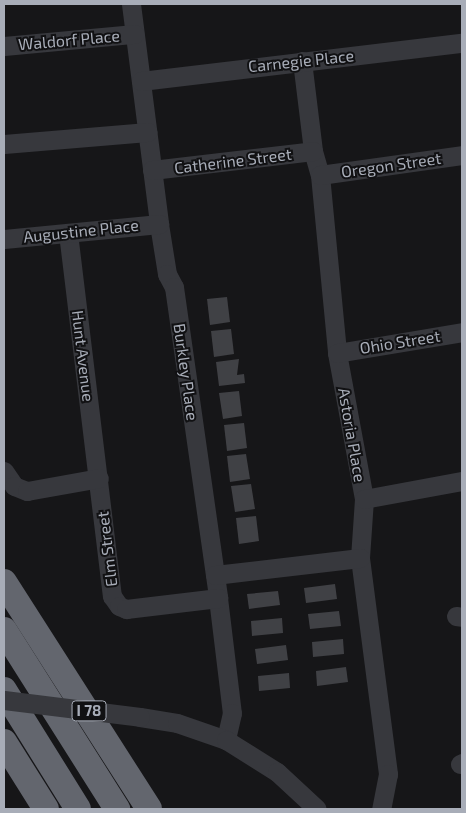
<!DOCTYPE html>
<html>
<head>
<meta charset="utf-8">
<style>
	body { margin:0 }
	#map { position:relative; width:466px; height:813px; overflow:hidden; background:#161618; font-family:"Exo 2",sans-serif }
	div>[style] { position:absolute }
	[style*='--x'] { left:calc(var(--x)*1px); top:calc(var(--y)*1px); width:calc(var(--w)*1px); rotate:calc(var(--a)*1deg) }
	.building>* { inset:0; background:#404145 }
	.minor>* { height:19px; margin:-9.5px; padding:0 9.5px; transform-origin:9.5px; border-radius:9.5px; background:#37383d }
	.highway>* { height:26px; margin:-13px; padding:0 13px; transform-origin:13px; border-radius:13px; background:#63666e }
	.minor-bridge>* { height:19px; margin:-9.5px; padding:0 9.5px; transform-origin:9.5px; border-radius:9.5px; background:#37383d }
	span { translate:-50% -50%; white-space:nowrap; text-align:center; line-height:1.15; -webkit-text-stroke:4px #111113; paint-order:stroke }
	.shield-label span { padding:1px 4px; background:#111113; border:1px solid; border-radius:4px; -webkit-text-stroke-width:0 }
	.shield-label { font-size:15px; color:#a8adb8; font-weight:700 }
	.street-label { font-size:16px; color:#a8adb8 }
	.frame { position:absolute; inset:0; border:5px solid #a8adb8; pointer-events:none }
</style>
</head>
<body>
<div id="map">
	<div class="building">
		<i style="clip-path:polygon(227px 297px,230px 322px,210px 325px,207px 299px)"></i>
		<i style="clip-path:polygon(231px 329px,234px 354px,214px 357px,211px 331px)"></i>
		<i style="clip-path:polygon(239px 359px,237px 375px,244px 374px,245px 383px,219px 386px,216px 362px)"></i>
		<i style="clip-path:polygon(239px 391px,242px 416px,223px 419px,219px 393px)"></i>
		<i style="clip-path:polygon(244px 423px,247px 448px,227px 451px,224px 425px)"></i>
		<i style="clip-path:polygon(246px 454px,250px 479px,230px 482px,227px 456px)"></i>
		<i style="clip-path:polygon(251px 484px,255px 509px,235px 512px,231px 486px)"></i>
		<i style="clip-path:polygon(256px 516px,259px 541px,239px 544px,236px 518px)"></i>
		<i style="clip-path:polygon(335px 584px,337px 599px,306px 603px,304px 588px)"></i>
		<i style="clip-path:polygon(278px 591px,280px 605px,249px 609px,247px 594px)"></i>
		<i style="clip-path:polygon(339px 611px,341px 626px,310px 629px,308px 614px)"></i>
		<i style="clip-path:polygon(282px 618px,283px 633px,252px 636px,251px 621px)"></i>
		<i style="clip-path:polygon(343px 639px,344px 654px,313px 657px,312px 642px)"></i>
		<i style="clip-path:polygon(286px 645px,288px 660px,257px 664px,255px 649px)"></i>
		<i style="clip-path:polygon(346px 667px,348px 682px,317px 686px,316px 671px)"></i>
		<i style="clip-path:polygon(289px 673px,290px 688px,259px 691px,258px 676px)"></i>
	</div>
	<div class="minor">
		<i style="--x:131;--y:4;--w:222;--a:82.7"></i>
		<i style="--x:159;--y:224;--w:51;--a:80.9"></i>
		<i style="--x:167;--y:274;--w:15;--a:62"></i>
		<i style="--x:174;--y:287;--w:314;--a:81.9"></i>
		<i style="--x:218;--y:598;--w:116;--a:83.1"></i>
		<i style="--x:232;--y:713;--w:28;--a:103"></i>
		<i style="--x:4;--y:46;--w:131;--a:-5.3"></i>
		<i style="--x:302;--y:61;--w:91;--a:83"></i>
		<i style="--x:313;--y:151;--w:25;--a:74"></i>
		<i style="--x:320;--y:175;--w:179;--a:84.5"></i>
		<i style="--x:337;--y:353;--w:148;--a:79.5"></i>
		<i style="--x:364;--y:499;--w:59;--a:93.9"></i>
		<i style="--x:360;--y:558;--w:218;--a:82.6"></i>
		<i style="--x:388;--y:774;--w:36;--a:101"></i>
		<i style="--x:141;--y:81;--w:323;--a:-6.8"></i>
		<i style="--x:4;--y:144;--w:144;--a:-4.8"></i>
		<i style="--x:152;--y:170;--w:162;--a:-6.7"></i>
		<i style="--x:320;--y:175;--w:143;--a:-8"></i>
		<i style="--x:68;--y:233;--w:366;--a:83.1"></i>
		<i style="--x:112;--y:596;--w:12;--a:55"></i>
		<i style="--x:119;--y:606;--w:8;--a:23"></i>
		<i style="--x:126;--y:609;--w:93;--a:-6.8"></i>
		<i style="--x:4;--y:239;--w:156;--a:-5.5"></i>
		<i style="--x:337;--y:353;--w:127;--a:-9.5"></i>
		<i style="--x:4;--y:471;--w:18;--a:56"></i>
		<i style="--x:14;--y:486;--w:14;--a:21"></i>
		<i style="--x:27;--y:491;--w:73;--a:-10.2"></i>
		<i style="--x:364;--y:499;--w:100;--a:-10.4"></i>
		<i style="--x:215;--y:575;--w:146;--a:-6.7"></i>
		<i style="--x:456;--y:616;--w:6;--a:9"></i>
		<i style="--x:140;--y:717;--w:37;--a:9"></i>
		<i style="--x:177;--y:723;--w:52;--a:19.1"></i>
		<i style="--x:226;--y:740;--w:60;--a:32.1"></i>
		<i style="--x:277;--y:772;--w:54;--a:42.8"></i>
		<i style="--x:460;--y:764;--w:2;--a:-27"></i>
	</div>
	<div class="highway">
		<i style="--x:4;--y:582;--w:269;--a:57.4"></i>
		<i style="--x:4;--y:630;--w:212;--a:57.7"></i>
		<i style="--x:4;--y:690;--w:140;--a:58.1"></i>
		<i style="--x:4;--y:742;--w:79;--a:57.9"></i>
	</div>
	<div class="minor-bridge">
		<i style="--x:4;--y:700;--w:137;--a:7.1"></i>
	</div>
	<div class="shield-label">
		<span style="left:89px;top:711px">I 78</span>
	</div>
	<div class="street-label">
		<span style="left:69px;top:40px;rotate:-5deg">Waldorf Place</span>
		<span style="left:301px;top:61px;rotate:-6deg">Carnegie Place</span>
		<span style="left:233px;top:161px;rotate:-7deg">Catherine Street</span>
		<span style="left:391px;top:165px;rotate:-8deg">Oregon Street</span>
		<span style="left:81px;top:231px;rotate:-6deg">Augustine Place</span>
		<span style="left:400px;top:342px;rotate:-9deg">Ohio Street</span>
		<span style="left:83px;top:356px;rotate:83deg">Hunt Avenue</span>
		<span style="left:186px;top:372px;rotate:82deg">Burkley Place</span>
		<span style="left:352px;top:435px;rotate:80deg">Astoria Place</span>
		<span style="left:107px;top:549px;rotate:-97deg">Elm Street</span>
	</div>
	<div class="frame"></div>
</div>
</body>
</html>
